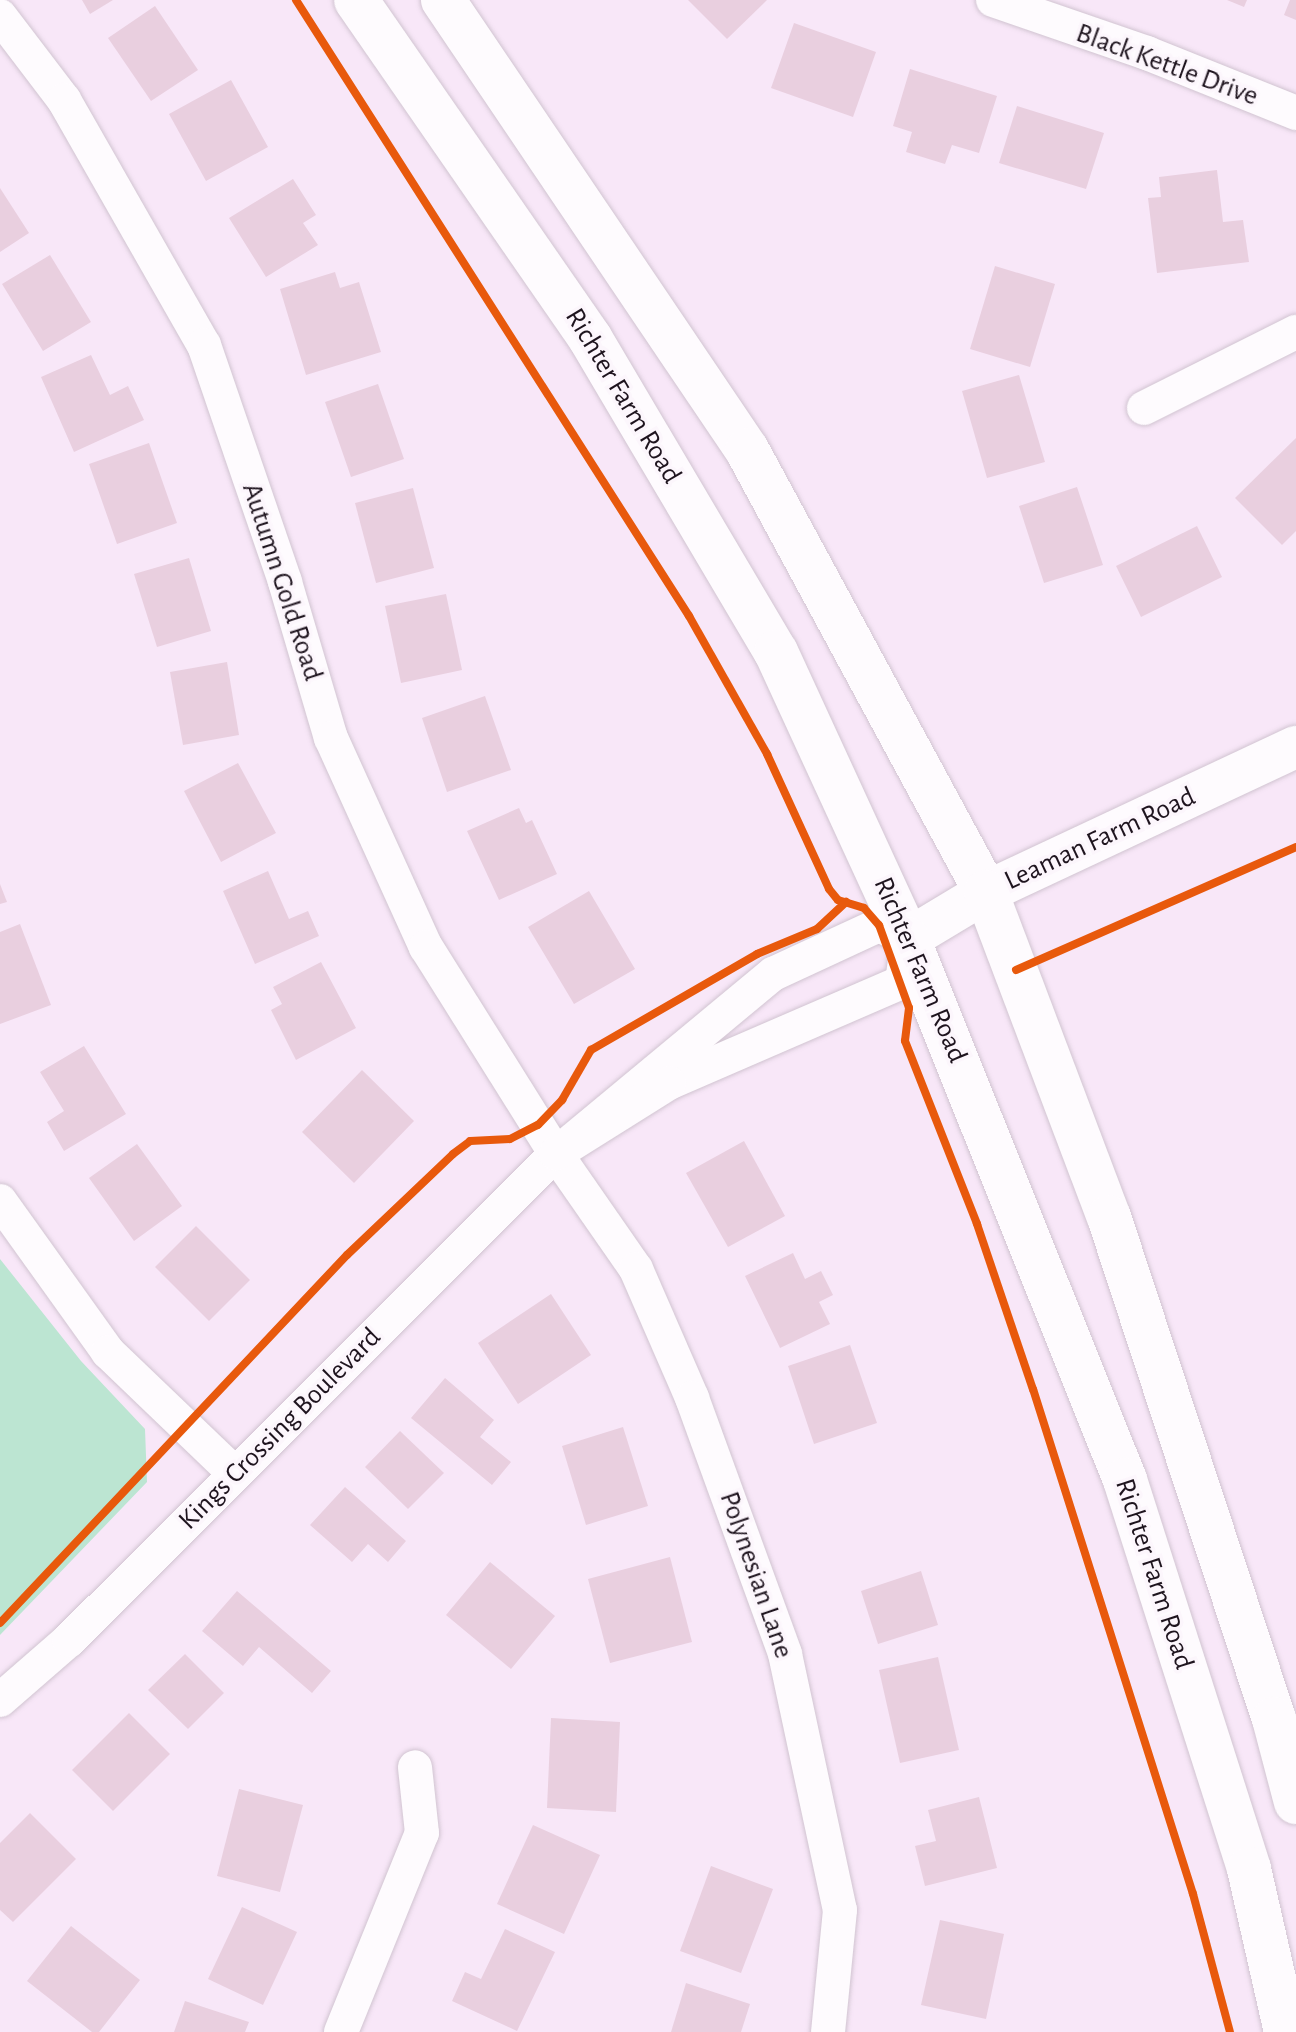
<!DOCTYPE html>
<html>
<head>
<meta charset="utf-8">
<style>
	body { margin:0 }
	#map { position:relative; width:1296px; height:2032px; overflow:hidden; background:#f8e7f8; font-family:"Alegreya Sans",sans-serif }
	div>[style] { position:absolute }
	[style*='--x'] { left:calc(var(--x)*1px); top:calc(var(--y)*1px); width:calc(var(--w)*1px); rotate:calc(var(--a)*1deg) }
	.green>* { inset:0; background:#bce5d2 }
	.building>* { inset:0; background:#e9cfdf }
	.roads { filter:drop-shadow(0 0 2px #d1c4d1) drop-shadow(0 0 2px #d1c4d1) }
	.minor>* { height:34px; margin:-17px; padding:0 17px; transform-origin:17px; border-radius:17px; background:#fefbfe }
	.tertiary>* { height:42px; margin:-21px; padding:0 21px; transform-origin:21px; border-radius:21px; background:#fefbfe }
	.secondary>* { height:44px; margin:-22px; padding:0 22px; transform-origin:22px; border-radius:22px; background:#fefbfe }
	.cycleway>* { height:8px; margin:-4px; padding:0 4px; transform-origin:4px; border-radius:4px; background:#e8590c }
	span { translate:-50% -50%; white-space:nowrap; text-align:center; line-height:1.15; -webkit-text-stroke:7px #fcf6fc; paint-order:stroke }
	.street-label { font-size:28px; color:#1e141e }
</style>
</head>
<body>
<div id="map">
	<div class="green">
		<i style="clip-path:polygon(0 1259px,81px 1361px,145px 1429px,147px 1482px,0 1635px)"></i>
	</div>
	<div class="building">
		<i style="clip-path:polygon(82px 0,113px 0,90px 14px)"></i>
		<i style="clip-path:polygon(688px 0,767px 0,727px 39px)"></i>
		<i style="clip-path:polygon(1227px 0,1247px 0,1244px 7px)"></i>
		<i style="clip-path:polygon(1290px 0,1296px 0,1296px 20px,1284px 15px)"></i>
		<i style="clip-path:polygon(155px 6px,198px 70px,151px 101px,108px 38px)"></i>
		<i style="clip-path:polygon(794px 23px,876px 52px,853px 117px,771px 88px)"></i>
		<i style="clip-path:polygon(910px 69px,997px 96px,979px 153px,952px 145px,945px 164px,906px 152px,912px 132px,893px 126px)"></i>
		<i style="clip-path:polygon(231px 80px,268px 147px,206px 181px,169px 114px)"></i>
		<i style="clip-path:polygon(1017px 106px,1104px 133px,1086px 189px,999px 163px)"></i>
		<i style="clip-path:polygon(1217px 170px,1223px 222px,1243px 220px,1249px 262px,1157px 273px,1148px 198px,1161px 197px,1159px 177px)"></i>
		<i style="clip-path:polygon(293px 179px,316px 215px,303px 223px,318px 245px,266px 277px,229px 218px)"></i>
		<i style="clip-path:polygon(0 188px,29px 233px,0 252px)"></i>
		<i style="clip-path:polygon(50px 255px,91px 322px,43px 351px,2px 284px)"></i>
		<i style="clip-path:polygon(995px 266px,1055px 284px,1030px 367px,970px 349px)"></i>
		<i style="clip-path:polygon(335px 272px,340px 288px,359px 282px,381px 352px,306px 375px,280px 289px)"></i>
		<i style="clip-path:polygon(91px 355px,110px 395px,128px 386px,144px 420px,74px 452px,41px 377px)"></i>
		<i style="clip-path:polygon(1019px 375px,1045px 462px,987px 478px,962px 391px)"></i>
		<i style="clip-path:polygon(378px 384px,404px 459px,351px 477px,325px 402px)"></i>
		<i style="clip-path:polygon(1296px 438px,1296px 531px,1282px 545px,1235px 498px)"></i>
		<i style="clip-path:polygon(149px 443px,177px 523px,117px 544px,89px 464px)"></i>
		<i style="clip-path:polygon(1077px 487px,1103px 565px,1044px 583px,1019px 506px)"></i>
		<i style="clip-path:polygon(413px 488px,434px 568px,376px 583px,355px 503px)"></i>
		<i style="clip-path:polygon(1197px 526px,1222px 577px,1141px 617px,1116px 566px)"></i>
		<i style="clip-path:polygon(189px 558px,211px 631px,157px 647px,134px 574px)"></i>
		<i style="clip-path:polygon(446px 594px,462px 670px,401px 683px,385px 606px)"></i>
		<i style="clip-path:polygon(227px 662px,239px 735px,183px 745px,170px 672px)"></i>
		<i style="clip-path:polygon(485px 696px,511px 770px,447px 792px,422px 718px)"></i>
		<i style="clip-path:polygon(238px 763px,276px 833px,221px 862px,184px 791px)"></i>
		<i style="clip-path:polygon(519px 808px,526px 823px,532px 820px,557px 874px,499px 900px,467px 831px)"></i>
		<i style="clip-path:polygon(268px 871px,289px 919px,308px 911px,319px 936px,255px 964px,223px 891px)"></i>
		<i style="clip-path:polygon(0 884px,7px 902px,0 904px)"></i>
		<i style="clip-path:polygon(589px 891px,635px 969px,574px 1004px,528px 927px)"></i>
		<i style="clip-path:polygon(20px 924px,51px 1005px,0 1024px,0 932px)"></i>
		<i style="clip-path:polygon(321px 962px,356px 1028px,296px 1060px,271px 1010px,282px 1004px,273px 987px)"></i>
		<i style="clip-path:polygon(84px 1046px,126px 1114px,64px 1151px,47px 1122px,64px 1111px,40px 1072px)"></i>
		<i style="clip-path:polygon(362px 1070px,414px 1121px,354px 1183px,302px 1132px)"></i>
		<i style="clip-path:polygon(744px 1141px,785px 1216px,728px 1247px,686px 1173px)"></i>
		<i style="clip-path:polygon(137px 1144px,182px 1206px,134px 1241px,89px 1178px)"></i>
		<i style="clip-path:polygon(196px 1226px,250px 1280px,209px 1321px,155px 1267px)"></i>
		<i style="clip-path:polygon(793px 1253px,805px 1279px,821px 1271px,833px 1295px,819px 1302px,830px 1324px,780px 1348px,745px 1276px)"></i>
		<i style="clip-path:polygon(551px 1294px,591px 1355px,518px 1404px,478px 1343px)"></i>
		<i style="clip-path:polygon(850px 1345px,877px 1423px,814px 1444px,788px 1366px)"></i>
		<i style="clip-path:polygon(445px 1378px,494px 1420px,480px 1437px,511px 1462px,492px 1485px,411px 1418px)"></i>
		<i style="clip-path:polygon(623px 1427px,648px 1506px,586px 1525px,562px 1446px)"></i>
		<i style="clip-path:polygon(400px 1431px,444px 1473px,408px 1509px,365px 1467px)"></i>
		<i style="clip-path:polygon(345px 1487px,406px 1541px,388px 1562px,368px 1544px,352px 1562px,310px 1525px)"></i>
		<i style="clip-path:polygon(670px 1557px,692px 1642px,610px 1663px,588px 1579px)"></i>
		<i style="clip-path:polygon(490px 1562px,555px 1616px,511px 1669px,446px 1615px)"></i>
		<i style="clip-path:polygon(921px 1571px,938px 1625px,878px 1644px,861px 1591px)"></i>
		<i style="clip-path:polygon(237px 1591px,331px 1671px,312px 1693px,259px 1647px,243px 1666px,202px 1631px)"></i>
		<i style="clip-path:polygon(185px 1654px,224px 1693px,188px 1729px,148px 1690px)"></i>
		<i style="clip-path:polygon(938px 1657px,959px 1750px,900px 1763px,879px 1670px)"></i>
		<i style="clip-path:polygon(129px 1713px,170px 1754px,113px 1811px,72px 1770px)"></i>
		<i style="clip-path:polygon(551px 1718px,620px 1722px,616px 1812px,547px 1808px)"></i>
		<i style="clip-path:polygon(239px 1789px,303px 1805px,280px 1892px,217px 1876px)"></i>
		<i style="clip-path:polygon(979px 1797px,997px 1868px,925px 1886px,915px 1846px,936px 1841px,928px 1810px)"></i>
		<i style="clip-path:polygon(30px 1813px,76px 1859px,13px 1922px,0 1910px,0 1843px)"></i>
		<i style="clip-path:polygon(533px 1825px,600px 1855px,564px 1934px,497px 1904px)"></i>
		<i style="clip-path:polygon(711px 1866px,773px 1889px,741px 1973px,680px 1951px)"></i>
		<i style="clip-path:polygon(242px 1907px,297px 1932px,263px 2005px,208px 1979px)"></i>
		<i style="clip-path:polygon(940px 1920px,1004px 1934px,986px 2019px,921px 2005px)"></i>
		<i style="clip-path:polygon(71px 1926px,140px 1980px,99px 2032px,92px 2032px,27px 1981px)"></i>
		<i style="clip-path:polygon(505px 1929px,555px 1952px,517px 2031px,452px 2001px,465px 1972px,481px 1979px)"></i>
		<i style="clip-path:polygon(686px 1983px,750px 2004px,741px 2032px,671px 2032px)"></i>
		<i style="clip-path:polygon(185px 2001px,249px 2022px,245px 2032px,174px 2032px)"></i>
	</div>
	<div class="roads">
		<div class="minor">
			<i style="--x:993;--y:0;--w:163;--a:19"></i>
			<i style="--x:1147;--y:53;--w:161;--a:21.9"></i>
			<i style="--x:0;--y:16;--w:106;--a:52.7"></i>
			<i style="--x:64;--y:100;--w:282;--a:60.3"></i>
			<i style="--x:204;--y:345;--w:250;--a:71.1"></i>
			<i style="--x:285;--y:582;--w:163;--a:73.6"></i>
			<i style="--x:331;--y:738;--w:230;--a:65.6"></i>
			<i style="--x:426;--y:947;--w:244;--a:57.9"></i>
			<i style="--x:556;--y:1154;--w:140;--a:55.2"></i>
			<i style="--x:636;--y:1269;--w:141;--a:66.5"></i>
			<i style="--x:692;--y:1398;--w:272;--a:70"></i>
			<i style="--x:785;--y:1654;--w:262;--a:77.9"></i>
			<i style="--x:840;--y:1910;--w:123;--a:95.6"></i>
			<i style="--x:1144;--y:408;--w:170;--a:-26.6"></i>
			<i style="--x:0;--y:1201;--w:186;--a:54.4"></i>
			<i style="--x:108;--y:1352;--w:175;--a:43.8"></i>
			<i style="--x:0;--y:1700;--w:91;--a:-41"></i>
			<i style="--x:69;--y:1640;--w:688;--a:-44.94"></i>
			<i style="--x:556;--y:1154;--w:282;--a:-39.7"></i>
			<i style="--x:773;--y:974;--w:117;--a:-24.8"></i>
			<i style="--x:879;--y:925;--w:32;--a:26"></i>
			<i style="--x:908;--y:939;--w:43;--a:97.9"></i>
			<i style="--x:902;--y:982;--w:254;--a:156.6"></i>
			<i style="--x:669;--y:1083;--w:133;--a:147.9"></i>
			<i style="--x:341;--y:2032;--w:215;--a:-67.9"></i>
			<i style="--x:422;--y:1833;--w:66;--a:-96.1"></i>
		</div>
		<div class="tertiary">
			<i style="--x:908;--y:939;--w:91;--a:-31.1"></i>
			<i style="--x:986;--y:892;--w:342;--a:-25.1"></i>
		</div>
		<div class="secondary">
			<i style="--x:356;--y:0;--w:411;--a:55.3"></i>
			<i style="--x:590;--y:338;--w:365;--a:59.4"></i>
			<i style="--x:776;--y:652;--w:316;--a:65.3"></i>
			<i style="--x:908;--y:939;--w:583;--a:68.14"></i>
			<i style="--x:1125;--y:1480;--w:408;--a:72.3"></i>
			<i style="--x:1249;--y:1869;--w:167;--a:77.2"></i>
			<i style="--x:443;--y:0;--w:543;--a:55.96"></i>
			<i style="--x:747;--y:450;--w:502;--a:61.6"></i>
			<i style="--x:986;--y:892;--w:347;--a:69.3"></i>
			<i style="--x:1109;--y:1217;--w:528;--a:71.81"></i>
			<i style="--x:1274;--y:1719;--w:86;--a:75.2"></i>
		</div>
	</div>
	<div class="cycleway">
		<i style="--x:296;--y:0;--w:731;--a:57.46"></i>
		<i style="--x:689;--y:616;--w:159;--a:60.5"></i>
		<i style="--x:767;--y:754;--w:149;--a:65.3"></i>
		<i style="--x:829;--y:889;--w:14;--a:51"></i>
		<i style="--x:838;--y:900;--w:27;--a:17"></i>
		<i style="--x:864;--y:908;--w:23;--a:49"></i>
		<i style="--x:879;--y:925;--w:88;--a:70.1"></i>
		<i style="--x:909;--y:1008;--w:33;--a:97"></i>
		<i style="--x:905;--y:1041;--w:197;--a:68.5"></i>
		<i style="--x:977;--y:1224;--w:174;--a:71.3"></i>
		<i style="--x:1033;--y:1389;--w:530;--a:72.42"></i>
		<i style="--x:1193;--y:1894;--w:143;--a:75"></i>
		<i style="--x:1016;--y:970;--w:306;--a:-23.7"></i>
		<i style="--x:0;--y:1623;--w:506;--a:-46.68"></i>
		<i style="--x:347;--y:1255;--w:146;--a:-43.6"></i>
		<i style="--x:453;--y:1154;--w:21;--a:-37"></i>
		<i style="--x:470;--y:1141;--w:40;--a:-2.9"></i>
		<i style="--x:510;--y:1139;--w:31;--a:-27"></i>
		<i style="--x:538;--y:1125;--w:35;--a:-46"></i>
		<i style="--x:562;--y:1100;--w:58;--a:-59.9"></i>
		<i style="--x:591;--y:1050;--w:192;--a:-30"></i>
		<i style="--x:757;--y:954;--w:65;--a:-22.6"></i>
		<i style="--x:817;--y:929;--w:40;--a:-43"></i>
	</div>
	<div class="street-label">
		<span style="left:1167px;top:65px;rotate:20deg">Black Kettle Drive</span>
		<span style="left:623px;top:396px;rotate:59deg">Richter Farm Road</span>
		<span style="left:282px;top:582px;rotate:72deg">Autumn Gold Road</span>
		<span style="left:1100px;top:839px;rotate:-25deg">Leaman Farm Road</span>
		<span style="left:920px;top:970px;rotate:67deg">Richter Farm Road</span>
		<span style="left:280px;top:1429px;rotate:-45deg">Kings Crossing Boulevard</span>
		<span style="left:1154px;top:1574px;rotate:72deg">Richter Farm Road</span>
		<span style="left:756px;top:1575px;rotate:71deg">Polynesian Lane</span>
	</div>
</div>
</body>
</html>
